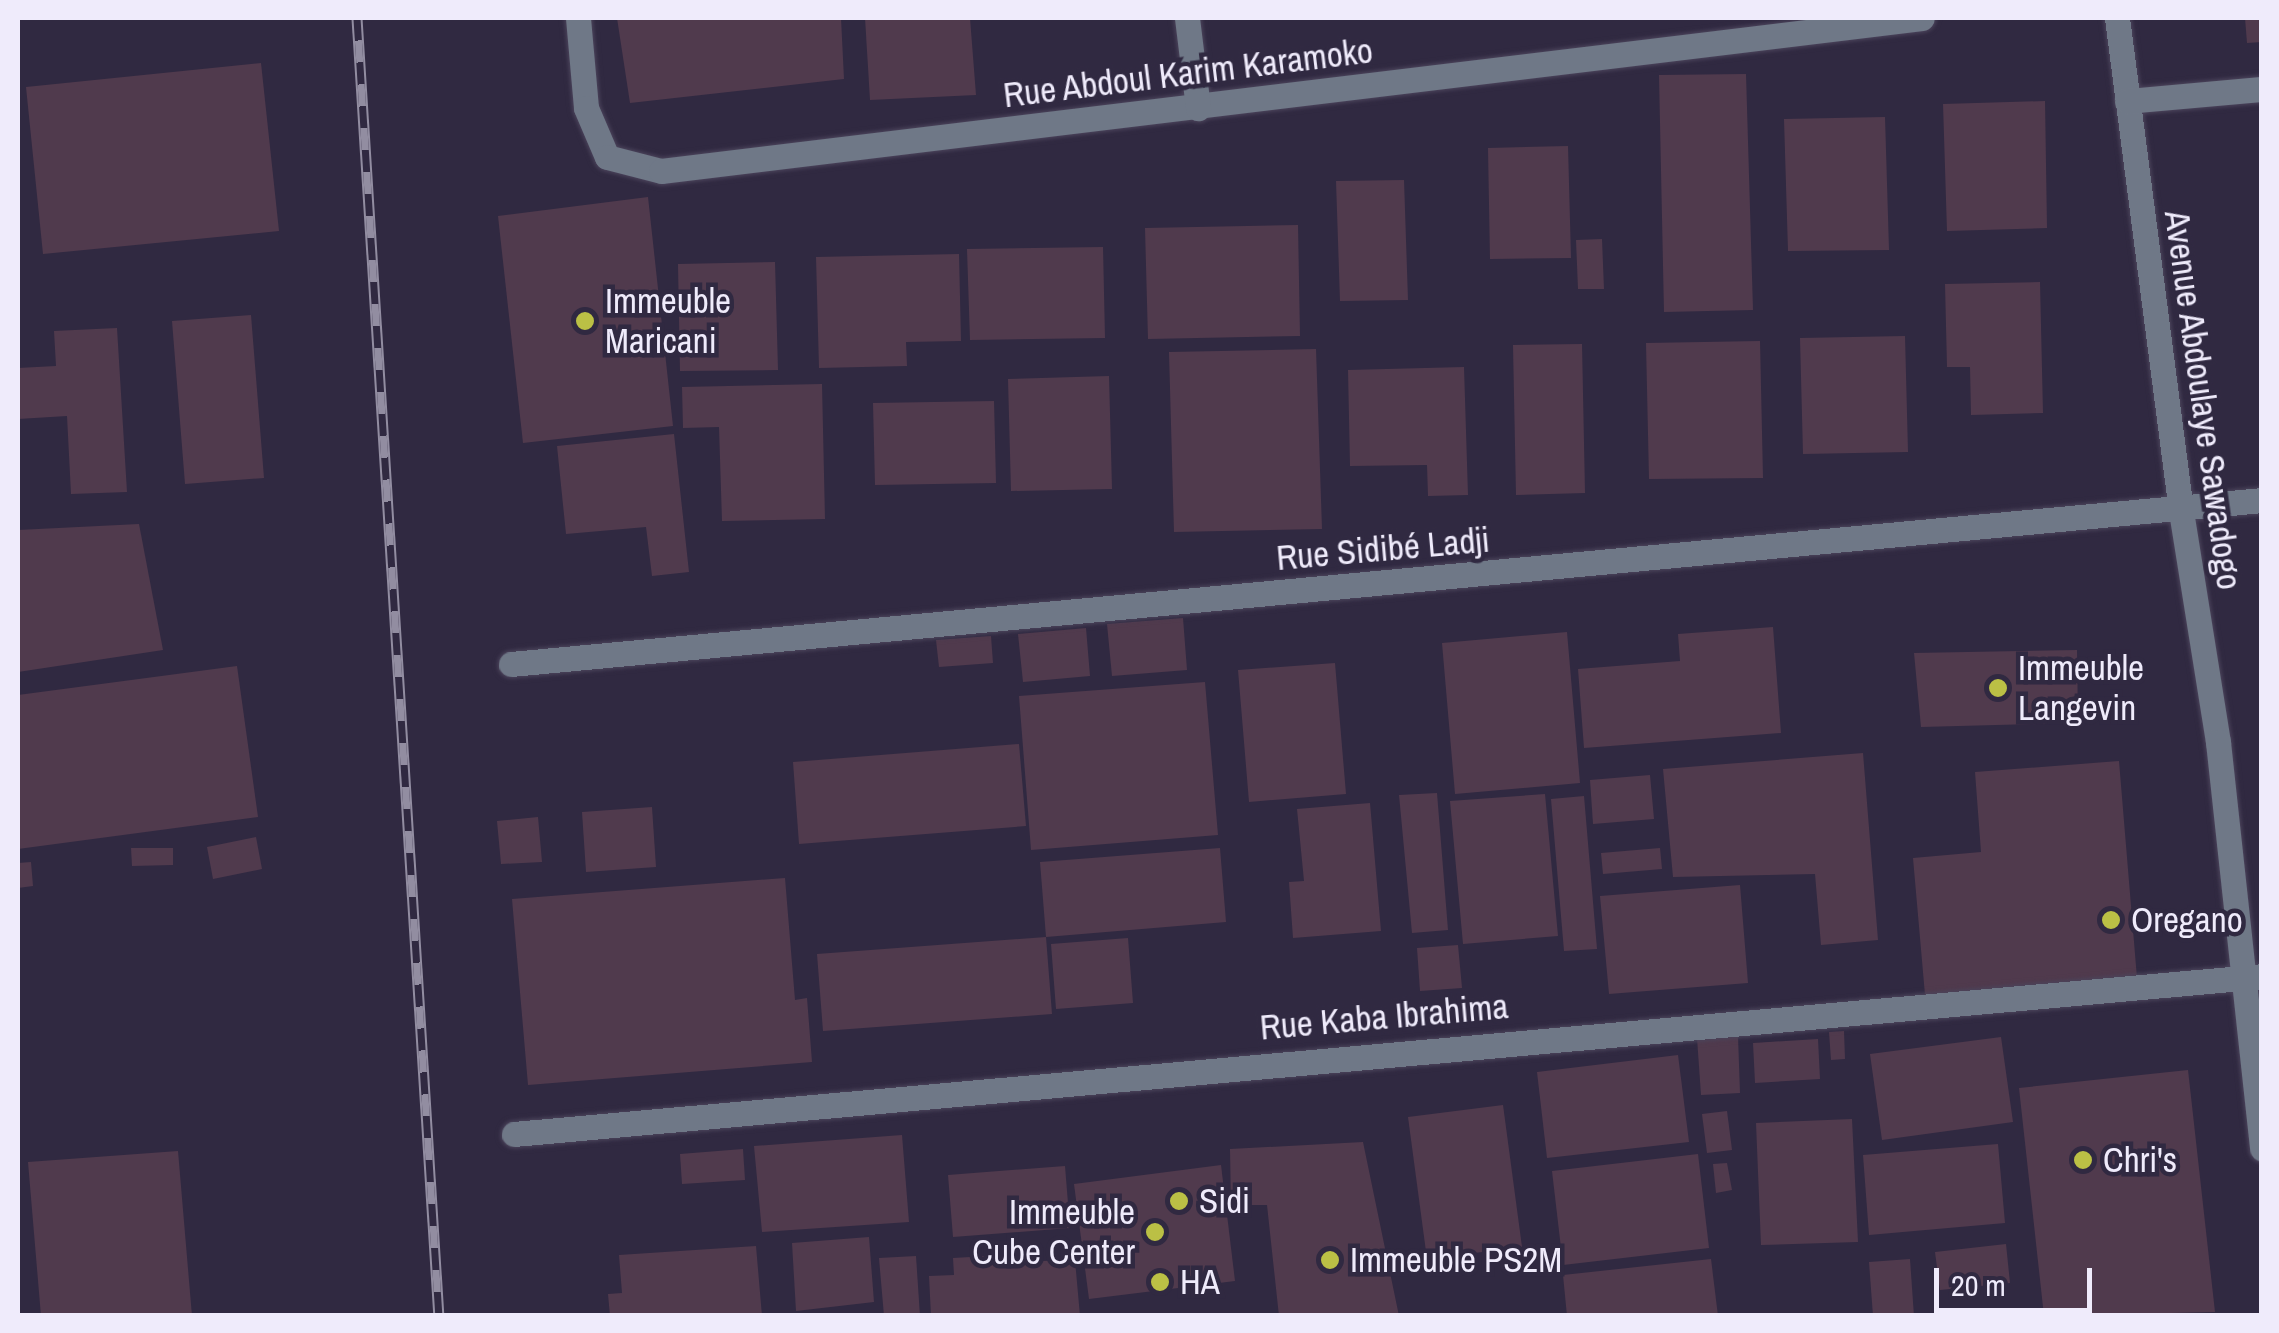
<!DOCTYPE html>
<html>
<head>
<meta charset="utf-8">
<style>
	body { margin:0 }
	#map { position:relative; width:2279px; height:1333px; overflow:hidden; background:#302941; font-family:"Archivo Narrow",sans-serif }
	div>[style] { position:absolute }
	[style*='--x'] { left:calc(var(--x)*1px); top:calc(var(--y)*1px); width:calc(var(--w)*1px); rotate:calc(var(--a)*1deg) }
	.building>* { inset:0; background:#503a4d }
	.roads { filter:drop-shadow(0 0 2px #4b445b) drop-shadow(0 0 2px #4b445b) }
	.minor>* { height:25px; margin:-12.5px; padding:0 12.5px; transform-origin:12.5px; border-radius:12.5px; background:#6f7887 }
	.rail>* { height:11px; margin-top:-5.5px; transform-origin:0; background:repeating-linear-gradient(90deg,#302941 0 22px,#928da1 0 44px); box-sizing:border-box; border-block:2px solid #928da1 }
	.dots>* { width:28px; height:28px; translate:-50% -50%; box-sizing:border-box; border:5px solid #302941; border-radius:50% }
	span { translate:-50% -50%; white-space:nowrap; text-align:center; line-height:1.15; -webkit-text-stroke:9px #302941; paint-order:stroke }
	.street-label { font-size:35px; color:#efebfb }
	.poi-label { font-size:35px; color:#efebfb }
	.left { translate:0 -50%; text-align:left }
	.right { translate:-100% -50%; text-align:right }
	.frame { position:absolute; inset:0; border:20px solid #efebfb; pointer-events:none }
	.scale { position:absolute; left:1934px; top:1268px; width:158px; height:45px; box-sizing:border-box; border:5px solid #efebfb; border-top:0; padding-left:12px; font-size:30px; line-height:35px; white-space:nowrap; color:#efebfb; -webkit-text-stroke:8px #302941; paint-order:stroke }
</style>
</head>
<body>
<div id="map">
	<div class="building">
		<i style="clip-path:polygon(617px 18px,841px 18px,844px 79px,630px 103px)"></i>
		<i style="clip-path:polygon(865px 18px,970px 18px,976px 95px,870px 100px)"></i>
		<i style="clip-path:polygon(2245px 18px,2262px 18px,2262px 42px,2247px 43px)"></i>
		<i style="clip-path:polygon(261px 63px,279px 231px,43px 254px,26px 87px)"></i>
		<i style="clip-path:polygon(1746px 74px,1753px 310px,1664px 312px,1659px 75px)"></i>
		<i style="clip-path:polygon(2045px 101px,2047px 228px,1947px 231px,1943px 104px)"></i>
		<i style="clip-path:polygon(1885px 117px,1889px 250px,1788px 251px,1784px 119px)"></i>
		<i style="clip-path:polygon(1568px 146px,1571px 258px,1490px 259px,1488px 148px)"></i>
		<i style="clip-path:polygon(1404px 180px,1408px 300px,1340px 301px,1336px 181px)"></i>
		<i style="clip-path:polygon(648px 197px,673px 426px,523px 443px,498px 216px)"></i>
		<i style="clip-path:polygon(1298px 225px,1300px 336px,1148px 339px,1145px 228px)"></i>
		<i style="clip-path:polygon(1602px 239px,1604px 289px,1578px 289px,1576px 240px)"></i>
		<i style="clip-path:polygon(1103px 247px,1105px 338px,970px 340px,967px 249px)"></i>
		<i style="clip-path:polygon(959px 254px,961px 341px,906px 342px,907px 366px,819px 368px,816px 257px)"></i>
		<i style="clip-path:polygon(775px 262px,778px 370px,680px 371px,678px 264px)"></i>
		<i style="clip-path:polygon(2040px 282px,2043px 413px,1971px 415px,1970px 367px,1947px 367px,1945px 284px)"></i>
		<i style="clip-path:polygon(251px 315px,264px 478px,185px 484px,172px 321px)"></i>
		<i style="clip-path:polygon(117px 328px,127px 492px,71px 494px,67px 416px,18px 419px,18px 368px,56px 366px,54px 331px)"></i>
		<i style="clip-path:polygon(1905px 336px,1908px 452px,1803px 454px,1800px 338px)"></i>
		<i style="clip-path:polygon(1760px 341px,1763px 478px,1649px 479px,1646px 343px)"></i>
		<i style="clip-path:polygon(1582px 344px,1585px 493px,1516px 495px,1513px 345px)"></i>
		<i style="clip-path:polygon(1316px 349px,1322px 529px,1174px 532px,1169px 352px)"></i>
		<i style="clip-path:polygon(1464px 367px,1468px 495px,1428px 496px,1427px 465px,1350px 466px,1348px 370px)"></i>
		<i style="clip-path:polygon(1109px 376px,1112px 489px,1011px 491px,1008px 379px)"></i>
		<i style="clip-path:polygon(822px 384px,825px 519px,722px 521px,719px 427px,683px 428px,682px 387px)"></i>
		<i style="clip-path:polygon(994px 401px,996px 483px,875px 485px,873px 403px)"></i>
		<i style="clip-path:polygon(674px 434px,689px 572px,652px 576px,646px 527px,566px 534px,557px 446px)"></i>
		<i style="clip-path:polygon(139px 524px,163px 650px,18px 672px,18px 530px)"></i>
		<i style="clip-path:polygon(1183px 618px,1187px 670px,1112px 676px,1107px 624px)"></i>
		<i style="clip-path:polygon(1773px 627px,1781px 733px,1584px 748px,1578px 669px,1680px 661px,1678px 634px)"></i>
		<i style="clip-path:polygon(1086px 628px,1090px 676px,1023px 682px,1018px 634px)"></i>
		<i style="clip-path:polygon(1567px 632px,1580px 783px,1455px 794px,1442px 643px)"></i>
		<i style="clip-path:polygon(991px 636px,993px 663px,939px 667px,936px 640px)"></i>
		<i style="clip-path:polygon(2077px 650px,2078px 723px,1921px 727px,1914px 653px)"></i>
		<i style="clip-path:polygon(1335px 663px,1346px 794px,1249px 802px,1238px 670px)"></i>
		<i style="clip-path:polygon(237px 666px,258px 817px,18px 849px,18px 695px)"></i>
		<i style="clip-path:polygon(1205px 682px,1218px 835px,1031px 850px,1019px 696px)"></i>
		<i style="clip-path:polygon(1019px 744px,1026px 826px,799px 844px,793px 762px)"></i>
		<i style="clip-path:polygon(1863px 753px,1878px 940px,1821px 945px,1815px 874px,1673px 877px,1663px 769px)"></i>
		<i style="clip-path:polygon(2119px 761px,2137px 978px,1925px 995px,1913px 858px,1981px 852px,1975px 772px)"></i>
		<i style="clip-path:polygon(1650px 775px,1654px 819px,1593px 824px,1590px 780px)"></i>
		<i style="clip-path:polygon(1437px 793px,1448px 930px,1412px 933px,1399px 795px)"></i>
		<i style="clip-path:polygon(1545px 794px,1558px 936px,1463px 944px,1450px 801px)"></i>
		<i style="clip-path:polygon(1584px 796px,1597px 949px,1564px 951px,1551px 799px)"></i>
		<i style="clip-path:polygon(1370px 803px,1381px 931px,1293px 938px,1289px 882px,1304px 881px,1297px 809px)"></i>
		<i style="clip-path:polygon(652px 807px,656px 867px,586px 872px,582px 812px)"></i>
		<i style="clip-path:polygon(538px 817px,542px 862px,501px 864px,497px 821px)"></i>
		<i style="clip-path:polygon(256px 837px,262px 869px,213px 879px,207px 847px)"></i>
		<i style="clip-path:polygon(131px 848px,173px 848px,173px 865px,132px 866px)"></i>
		<i style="clip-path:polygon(1220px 848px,1226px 922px,1046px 937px,1040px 862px)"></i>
		<i style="clip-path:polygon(1660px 848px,1662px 869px,1603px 874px,1601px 853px)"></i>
		<i style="clip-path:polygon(31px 862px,33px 886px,18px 888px,18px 863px)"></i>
		<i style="clip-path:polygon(785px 878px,795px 1000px,807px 998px,812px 1062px,528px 1085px,512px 899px)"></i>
		<i style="clip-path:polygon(1740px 885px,1748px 983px,1609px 994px,1600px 896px)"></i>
		<i style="clip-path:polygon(1046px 937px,1052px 1014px,823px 1031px,817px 954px)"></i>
		<i style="clip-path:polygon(1128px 938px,1133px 1003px,1056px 1009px,1051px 944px)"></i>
		<i style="clip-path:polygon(1458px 945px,1462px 988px,1420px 991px,1417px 948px)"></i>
		<i style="clip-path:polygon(1844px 1031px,1845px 1059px,1831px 1060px,1829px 1032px)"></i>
		<i style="clip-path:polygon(1738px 1036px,1740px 1093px,1701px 1095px,1697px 1038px)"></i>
		<i style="clip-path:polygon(2001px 1037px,2013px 1122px,1882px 1140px,1870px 1054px)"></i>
		<i style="clip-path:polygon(1818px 1039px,1820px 1079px,1755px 1083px,1753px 1043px)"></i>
		<i style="clip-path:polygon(1678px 1055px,1689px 1142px,1547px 1158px,1537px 1072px)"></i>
		<i style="clip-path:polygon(2188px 1070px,2215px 1312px,2044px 1316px,2019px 1088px)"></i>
		<i style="clip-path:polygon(1503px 1105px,1522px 1247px,1427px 1259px,1408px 1117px)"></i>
		<i style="clip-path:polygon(1727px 1111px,1732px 1150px,1707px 1153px,1702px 1114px)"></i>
		<i style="clip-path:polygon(1852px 1119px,1858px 1242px,1761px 1245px,1756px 1123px)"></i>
		<i style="clip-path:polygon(902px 1135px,909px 1222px,762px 1232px,754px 1146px)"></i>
		<i style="clip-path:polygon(1363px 1142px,1399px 1316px,1279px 1316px,1267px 1205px,1231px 1205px,1230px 1149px)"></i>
		<i style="clip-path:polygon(1998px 1144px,2005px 1223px,1869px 1235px,1863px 1155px)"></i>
		<i style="clip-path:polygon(743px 1149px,745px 1180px,682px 1184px,680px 1154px)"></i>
		<i style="clip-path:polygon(178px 1151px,192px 1316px,41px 1316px,28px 1162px)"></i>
		<i style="clip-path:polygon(1698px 1154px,1709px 1248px,1563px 1265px,1552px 1171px)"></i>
		<i style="clip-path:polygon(1727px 1163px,1732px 1190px,1716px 1193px,1713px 1164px)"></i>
		<i style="clip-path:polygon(1221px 1165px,1235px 1281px,1089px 1299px,1074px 1184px)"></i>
		<i style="clip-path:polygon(1065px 1166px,1070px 1228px,953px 1237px,948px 1175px)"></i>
		<i style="clip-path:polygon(869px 1237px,874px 1302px,796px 1311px,792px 1243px)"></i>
		<i style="clip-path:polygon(2006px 1244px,2010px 1283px,1940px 1290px,1935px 1252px)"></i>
		<i style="clip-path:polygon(756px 1246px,762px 1316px,610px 1316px,608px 1294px,622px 1293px,619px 1255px)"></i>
		<i style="clip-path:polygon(1005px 1255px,1006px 1262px,1075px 1260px,1080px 1316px,931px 1316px,929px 1276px,954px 1275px,953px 1258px)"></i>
		<i style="clip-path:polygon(916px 1256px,920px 1316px,884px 1316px,879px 1258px)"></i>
		<i style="clip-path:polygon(1711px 1259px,1718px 1316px,1567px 1316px,1563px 1275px)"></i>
		<i style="clip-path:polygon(1910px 1259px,1914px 1316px,1873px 1316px,1869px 1262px)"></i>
	</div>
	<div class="roads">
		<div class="minor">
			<i style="--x:578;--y:18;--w:90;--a:84.9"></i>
			<i style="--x:586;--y:108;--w:53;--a:66.8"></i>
			<i style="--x:607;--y:157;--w:56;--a:14.5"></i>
			<i style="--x:661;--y:171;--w:1270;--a:-6.92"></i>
			<i style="--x:1187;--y:18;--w:91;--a:83"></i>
			<i style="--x:2117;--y:18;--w:497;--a:82.6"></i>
			<i style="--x:2181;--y:511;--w:234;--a:80.9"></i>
			<i style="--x:2218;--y:742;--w:409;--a:83.8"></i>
			<i style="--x:2127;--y:101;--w:136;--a:-5.1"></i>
			<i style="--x:511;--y:664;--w:1759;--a:-5.35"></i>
			<i style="--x:514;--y:1134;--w:1755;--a:-5.16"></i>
		</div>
	</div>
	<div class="rail">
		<i style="--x:357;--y:18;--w:1301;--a:86.39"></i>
	</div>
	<div class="dots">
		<i style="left:585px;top:321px;background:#bbc045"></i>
		<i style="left:1998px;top:688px;background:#bbc045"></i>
		<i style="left:2111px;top:920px;background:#bbc045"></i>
		<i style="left:2083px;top:1160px;background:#bbc045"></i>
		<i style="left:1179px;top:1201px;background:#bbc045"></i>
		<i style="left:1155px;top:1232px;background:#bbc045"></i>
		<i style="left:1330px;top:1260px;background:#bbc045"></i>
		<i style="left:1160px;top:1282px;background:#bbc045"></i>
	</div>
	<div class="street-label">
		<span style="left:1188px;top:73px;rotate:-7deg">Rue Abdoul Karim Karamoko</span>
		<span style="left:2203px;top:400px;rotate:82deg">Avenue Abdoulaye Sawadogo</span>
		<span style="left:1383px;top:549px;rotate:-5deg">Rue Sidibé Ladji</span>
		<span style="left:1384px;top:1017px;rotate:-5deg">Rue Kaba Ibrahima</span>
	</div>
	<div class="poi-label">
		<span class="left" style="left:605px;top:321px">Immeuble<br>Maricani</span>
		<span class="left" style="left:2018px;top:688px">Immeuble<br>Langevin</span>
		<span class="left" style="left:2131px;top:920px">Oregano</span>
		<span class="left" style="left:2103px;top:1160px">Chri's</span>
		<span class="left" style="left:1199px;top:1201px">Sidi</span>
		<span class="right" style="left:1135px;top:1232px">Immeuble<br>Cube Center</span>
		<span class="left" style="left:1350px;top:1260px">Immeuble PS2M</span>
		<span class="left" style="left:1180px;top:1282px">HA</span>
	</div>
	<div class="frame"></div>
	<div class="scale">20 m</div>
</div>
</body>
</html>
